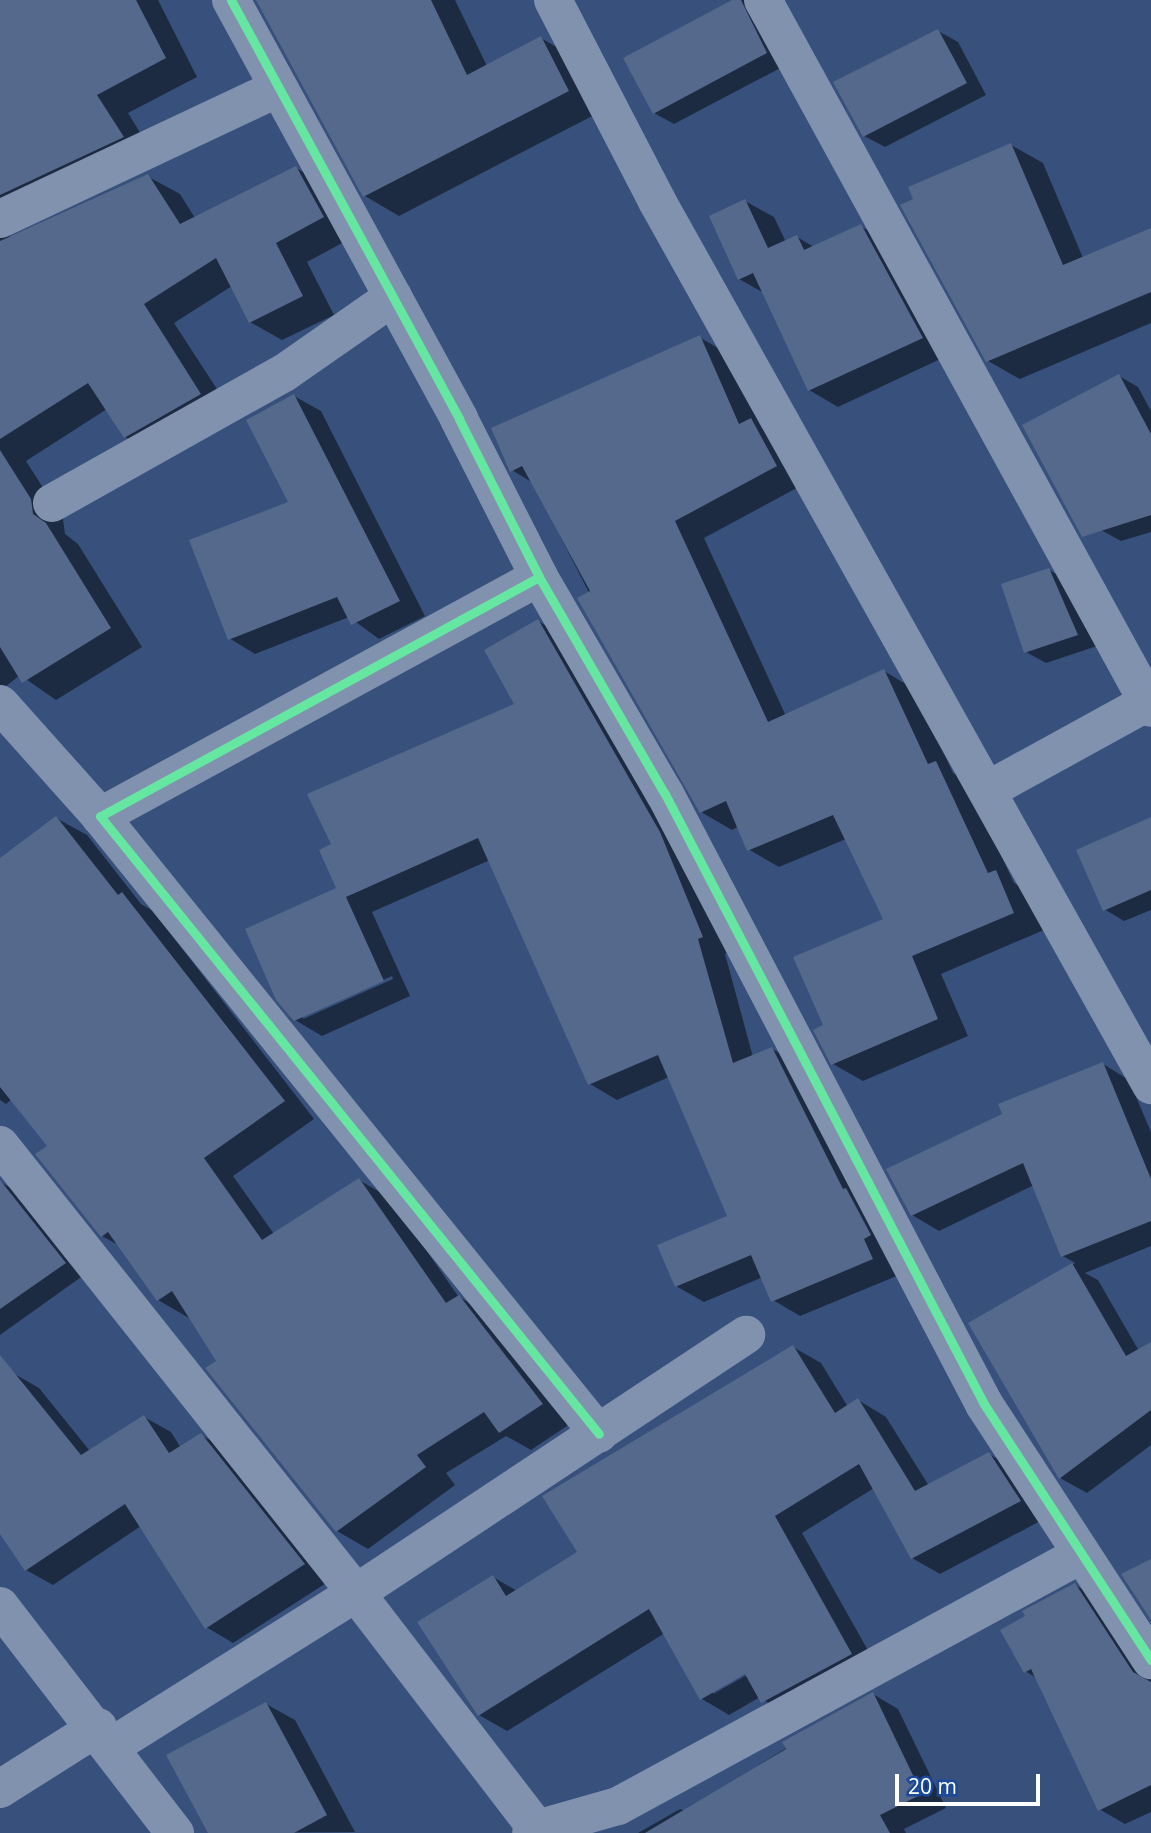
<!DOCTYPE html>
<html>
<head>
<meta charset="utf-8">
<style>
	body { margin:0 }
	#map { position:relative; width:1151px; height:1833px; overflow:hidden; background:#37517c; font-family:"Open Sans",sans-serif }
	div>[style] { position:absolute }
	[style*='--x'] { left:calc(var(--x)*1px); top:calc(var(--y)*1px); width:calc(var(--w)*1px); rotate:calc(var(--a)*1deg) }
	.shadow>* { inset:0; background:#0007 }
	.building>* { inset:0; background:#54698b }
	.minor>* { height:38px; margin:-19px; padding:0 19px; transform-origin:19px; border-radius:19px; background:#8192af }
	.cycleway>* { height:9px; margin:-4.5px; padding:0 4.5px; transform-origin:4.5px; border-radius:4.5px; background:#66e7a1 }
	span { translate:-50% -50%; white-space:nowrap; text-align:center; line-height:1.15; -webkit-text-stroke:7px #1a4999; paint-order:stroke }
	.scale { position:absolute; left:895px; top:1774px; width:145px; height:32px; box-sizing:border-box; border:4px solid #fff; border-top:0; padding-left:9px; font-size:21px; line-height:24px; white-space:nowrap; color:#fff; -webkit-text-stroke:5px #1a4999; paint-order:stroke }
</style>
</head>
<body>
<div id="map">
	<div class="shadow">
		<i style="clip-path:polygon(0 0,158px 0,197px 77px,128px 113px,154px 155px,10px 235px,11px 240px,147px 176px,180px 194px,195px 218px,296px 168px,328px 186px,355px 236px,307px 262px,334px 315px,282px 340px,250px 322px,232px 286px,174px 323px,232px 412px,157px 455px,125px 437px,107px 409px,26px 461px,63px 519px,65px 534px,78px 544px,142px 647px,56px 700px,20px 675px,0 691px)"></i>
		<i style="clip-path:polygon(258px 0,455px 0,487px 66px,541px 38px,575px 58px,602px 111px,399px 216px,365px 196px)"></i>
		<i style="clip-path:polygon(736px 0,749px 0,786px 65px,674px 124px,654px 113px)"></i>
		<i style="clip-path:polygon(938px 31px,958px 42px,986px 95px,885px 147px,864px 136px)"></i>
		<i style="clip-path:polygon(1011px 145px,1043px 163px,1083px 258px,1151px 230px,1151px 323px,1020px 379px,988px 361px)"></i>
		<i style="clip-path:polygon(745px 201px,774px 217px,786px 242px,797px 237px,814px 247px,860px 226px,889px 242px,951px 354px,838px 407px,809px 390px,764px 293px,739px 279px)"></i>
		<i style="clip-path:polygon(699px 337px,730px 355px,806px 483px,704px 538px,786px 716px,884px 671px,914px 689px,953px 773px,966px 780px,1014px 883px,1026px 890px,1044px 930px,941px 974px,968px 1036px,863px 1081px,833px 1064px,826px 1026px,885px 920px,846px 839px,779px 867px,748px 849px,739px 826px,732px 830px,701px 812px,533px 483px,512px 470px)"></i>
		<i style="clip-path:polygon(1119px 376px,1138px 387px,1151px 411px,1151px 532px,1121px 541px,1101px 530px)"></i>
		<i style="clip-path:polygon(294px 396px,321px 411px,425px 616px,379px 639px,349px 617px,255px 654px,229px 638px,290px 503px)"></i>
		<i style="clip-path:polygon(1049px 570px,1069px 581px,1097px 646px,1046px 663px,1026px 652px)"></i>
		<i style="clip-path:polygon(evenodd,538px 621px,565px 637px,730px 952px,725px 954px,753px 1057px,772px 1049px,800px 1064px,899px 1275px,800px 1316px,773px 1300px,763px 1277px,704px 1302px,676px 1286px,730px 1217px,669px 1077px,617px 1100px,590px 1084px,490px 860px,372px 912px,410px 996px,322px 1036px,295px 1020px,339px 889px,333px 845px,516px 705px,538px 621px,392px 976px,393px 979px,303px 1019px,303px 1015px,392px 976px)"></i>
		<i style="clip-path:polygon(56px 818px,87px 835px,141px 904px,153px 911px,314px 1119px,233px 1176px,274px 1234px,359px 1180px,390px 1198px,458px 1296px,489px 1315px,573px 1422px,531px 1450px,506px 1436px,446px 1473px,455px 1485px,368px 1549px,337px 1531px,189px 1318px,158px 1300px,120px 1246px,102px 1236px,49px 1146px,12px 1099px,6px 1104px,0 1100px,0 861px)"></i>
		<i style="clip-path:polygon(1151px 819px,1151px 910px,1124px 921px,1104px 909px)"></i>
		<i style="clip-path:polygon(1103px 1064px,1129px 1080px,1151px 1132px,1151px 1246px,1085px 1273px,1098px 1280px,1139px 1351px,1151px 1344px,1151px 1445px,1087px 1493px,1060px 1478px,970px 1324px,1075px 1263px,1063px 1256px,1034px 1185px,939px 1231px,912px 1215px,1005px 1115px)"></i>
		<i style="clip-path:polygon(0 1182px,20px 1193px,84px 1275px,0 1335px)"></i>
		<i style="clip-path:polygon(evenodd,793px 1347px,821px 1363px,848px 1407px,858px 1400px,886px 1417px,929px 1486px,989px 1454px,1017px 1470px,1048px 1517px,940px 1574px,912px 1558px,874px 1488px,802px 1533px,879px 1670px,790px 1718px,760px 1697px,729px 1715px,702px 1699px,665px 1633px,507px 1731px,479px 1715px,493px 1577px,517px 1591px,579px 1552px,793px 1347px,752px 1668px,754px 1671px,713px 1694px,713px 1690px,752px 1668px)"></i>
		<i style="clip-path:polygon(13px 1373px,39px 1388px,90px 1451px,144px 1417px,171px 1432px,181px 1448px,201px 1435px,228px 1450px,331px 1580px,233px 1643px,206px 1627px,141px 1526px,53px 1585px,26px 1570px,0 1531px,0 1383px)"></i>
		<i style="clip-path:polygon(1075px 1585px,1101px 1600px,1151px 1677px,1151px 1812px,1125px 1824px,1099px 1809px,1037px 1678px,1025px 1671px)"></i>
		<i style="clip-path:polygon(873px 1694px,898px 1709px,946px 1808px,904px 1829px,906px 1833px,638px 1833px,680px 1809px,685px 1811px)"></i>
		<i style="clip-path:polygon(266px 1704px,295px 1720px,355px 1832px,210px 1833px)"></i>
	</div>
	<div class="building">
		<i style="clip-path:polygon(0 0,136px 0,166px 58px,97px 95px,124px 137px,0 195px)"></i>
		<i style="clip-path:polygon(256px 0,431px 0,467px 75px,541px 36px,569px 91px,363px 197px)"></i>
		<i style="clip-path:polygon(732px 0,741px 0,767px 53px,653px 114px,623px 58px)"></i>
		<i style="clip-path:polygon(938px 29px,967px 83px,863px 137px,833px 82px)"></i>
		<i style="clip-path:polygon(1011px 143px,1063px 265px,1151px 228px,1151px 292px,986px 362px,900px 205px,913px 199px,908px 187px)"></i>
		<i style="clip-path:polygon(296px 166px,324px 217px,276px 243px,303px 296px,249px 323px,216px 258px,144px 304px,201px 394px,124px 438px,88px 383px,0 439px,0 241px,148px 174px,180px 224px)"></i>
		<i style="clip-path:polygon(745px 199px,768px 248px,797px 235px,804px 250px,861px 224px,923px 338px,808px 391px,753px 273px,738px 280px,709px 216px)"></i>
		<i style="clip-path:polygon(700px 335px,739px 424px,751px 418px,777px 466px,675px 521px,768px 722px,884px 669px,928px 764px,936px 761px,988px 873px,996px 870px,1014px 913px,912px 956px,938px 1019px,831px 1065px,813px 1030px,823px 1025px,793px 957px,883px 919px,833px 815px,747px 851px,726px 801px,700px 813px,577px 598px,590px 591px,522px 466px,510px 472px,491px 428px)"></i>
		<i style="clip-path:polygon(1119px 374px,1151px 434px,1151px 515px,1082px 537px,1022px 425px)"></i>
		<i style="clip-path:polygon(294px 394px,400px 601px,351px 625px,337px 597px,228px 640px,189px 540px,288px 502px,246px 420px)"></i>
		<i style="clip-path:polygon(0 450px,31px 499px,33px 514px,46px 523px,111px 628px,22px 683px,0 647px)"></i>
		<i style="clip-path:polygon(1049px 568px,1078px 635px,1024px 653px,1001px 584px)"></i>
		<i style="clip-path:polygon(538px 619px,660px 832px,703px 937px,698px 939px,733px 1063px,772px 1047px,843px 1189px,846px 1188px,871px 1235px,864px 1239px,873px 1259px,771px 1302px,751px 1255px,675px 1287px,657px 1245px,727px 1216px,658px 1055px,588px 1085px,478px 838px,346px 897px,384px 981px,294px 1021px,276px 1000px,245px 929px,336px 888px,319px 850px,331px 844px,307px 794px,514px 704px,484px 650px)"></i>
		<i style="clip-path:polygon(56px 816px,118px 895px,122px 892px,285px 1101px,204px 1158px,262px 1240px,359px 1178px,446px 1303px,459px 1295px,543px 1404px,499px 1433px,484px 1412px,417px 1455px,426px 1467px,336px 1532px,205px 1368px,216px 1361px,172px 1291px,157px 1301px,108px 1232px,101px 1237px,35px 1154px,47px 1146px,0 1087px,0 858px)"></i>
		<i style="clip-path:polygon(1151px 817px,1151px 890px,1103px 911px,1076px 850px)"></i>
		<i style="clip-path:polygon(1103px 1062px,1151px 1179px,1151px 1221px,1061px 1257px,1023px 1163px,911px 1216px,886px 1169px,1002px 1114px,998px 1104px)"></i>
		<i style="clip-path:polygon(0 1180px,66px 1263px,0 1309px)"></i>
		<i style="clip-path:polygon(1072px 1263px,1126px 1356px,1151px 1342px,1151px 1410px,1059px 1479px,968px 1323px)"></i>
		<i style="clip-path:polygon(793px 1345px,835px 1413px,858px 1398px,915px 1491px,989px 1452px,1021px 1501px,911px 1559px,859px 1464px,775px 1516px,852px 1654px,761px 1703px,745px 1674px,700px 1700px,649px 1609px,478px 1716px,417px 1622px,493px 1575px,506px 1596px,577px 1552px,542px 1496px)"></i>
		<i style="clip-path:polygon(0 1355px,81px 1455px,144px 1415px,169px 1453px,201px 1433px,305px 1564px,205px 1629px,125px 1504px,25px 1571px,0 1534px)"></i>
		<i style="clip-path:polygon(1151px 1559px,1151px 1620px,1121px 1574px)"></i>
		<i style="clip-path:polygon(1075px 1583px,1133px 1672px,1151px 1682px,1151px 1785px,1098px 1811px,1031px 1669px,1024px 1673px,1000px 1630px,1025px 1616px,1022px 1611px)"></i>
		<i style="clip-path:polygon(873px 1692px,922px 1794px,880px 1815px,890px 1833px,645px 1833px,786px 1749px,782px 1742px)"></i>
		<i style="clip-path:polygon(266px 1702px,327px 1815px,294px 1833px,208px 1833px,166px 1755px)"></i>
	</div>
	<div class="minor">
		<i style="--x:231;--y:0;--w:477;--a:61.4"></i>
		<i style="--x:459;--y:419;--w:177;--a:63.1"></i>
		<i style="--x:539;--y:577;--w:500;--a:151.4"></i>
		<i style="--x:100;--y:816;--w:794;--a:51.08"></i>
		<i style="--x:553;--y:0;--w:226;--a:62.6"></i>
		<i style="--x:657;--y:201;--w:1013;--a:60.8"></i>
		<i style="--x:763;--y:0;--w:807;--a:61.28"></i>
		<i style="--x:0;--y:219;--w:308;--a:-25.2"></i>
		<i style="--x:52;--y:503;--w:266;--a:-29.3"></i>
		<i style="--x:284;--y:373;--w:133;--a:-34.9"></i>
		<i style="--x:539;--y:577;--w:251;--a:59.9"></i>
		<i style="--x:665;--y:794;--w:688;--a:62.39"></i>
		<i style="--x:984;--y:1404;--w:306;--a:56.9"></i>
		<i style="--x:0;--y:704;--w:150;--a:48.2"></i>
		<i style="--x:988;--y:790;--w:183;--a:-28.8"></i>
		<i style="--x:0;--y:1145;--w:572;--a:51.53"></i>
		<i style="--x:356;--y:1593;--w:297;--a:52.5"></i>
		<i style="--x:537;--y:1829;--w:7;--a:146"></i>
		<i style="--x:0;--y:1606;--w:287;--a:52.4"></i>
		<i style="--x:112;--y:1746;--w:288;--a:-32.1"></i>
		<i style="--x:356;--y:1593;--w:468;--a:-33.5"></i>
		<i style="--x:0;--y:1789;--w:116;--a:-32.3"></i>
		<i style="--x:537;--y:1829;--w:84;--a:-15.9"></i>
		<i style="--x:618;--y:1806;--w:526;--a:-28.51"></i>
	</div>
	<div class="cycleway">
		<i style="--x:231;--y:0;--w:477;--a:61.4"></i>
		<i style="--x:459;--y:419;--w:177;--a:63.1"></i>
		<i style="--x:539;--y:577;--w:500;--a:151.4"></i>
		<i style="--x:100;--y:816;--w:794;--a:51.08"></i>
		<i style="--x:539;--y:577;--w:251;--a:59.9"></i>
		<i style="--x:665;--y:794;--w:688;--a:62.39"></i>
		<i style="--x:984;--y:1404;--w:306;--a:56.9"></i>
	</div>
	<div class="scale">20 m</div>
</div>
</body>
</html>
